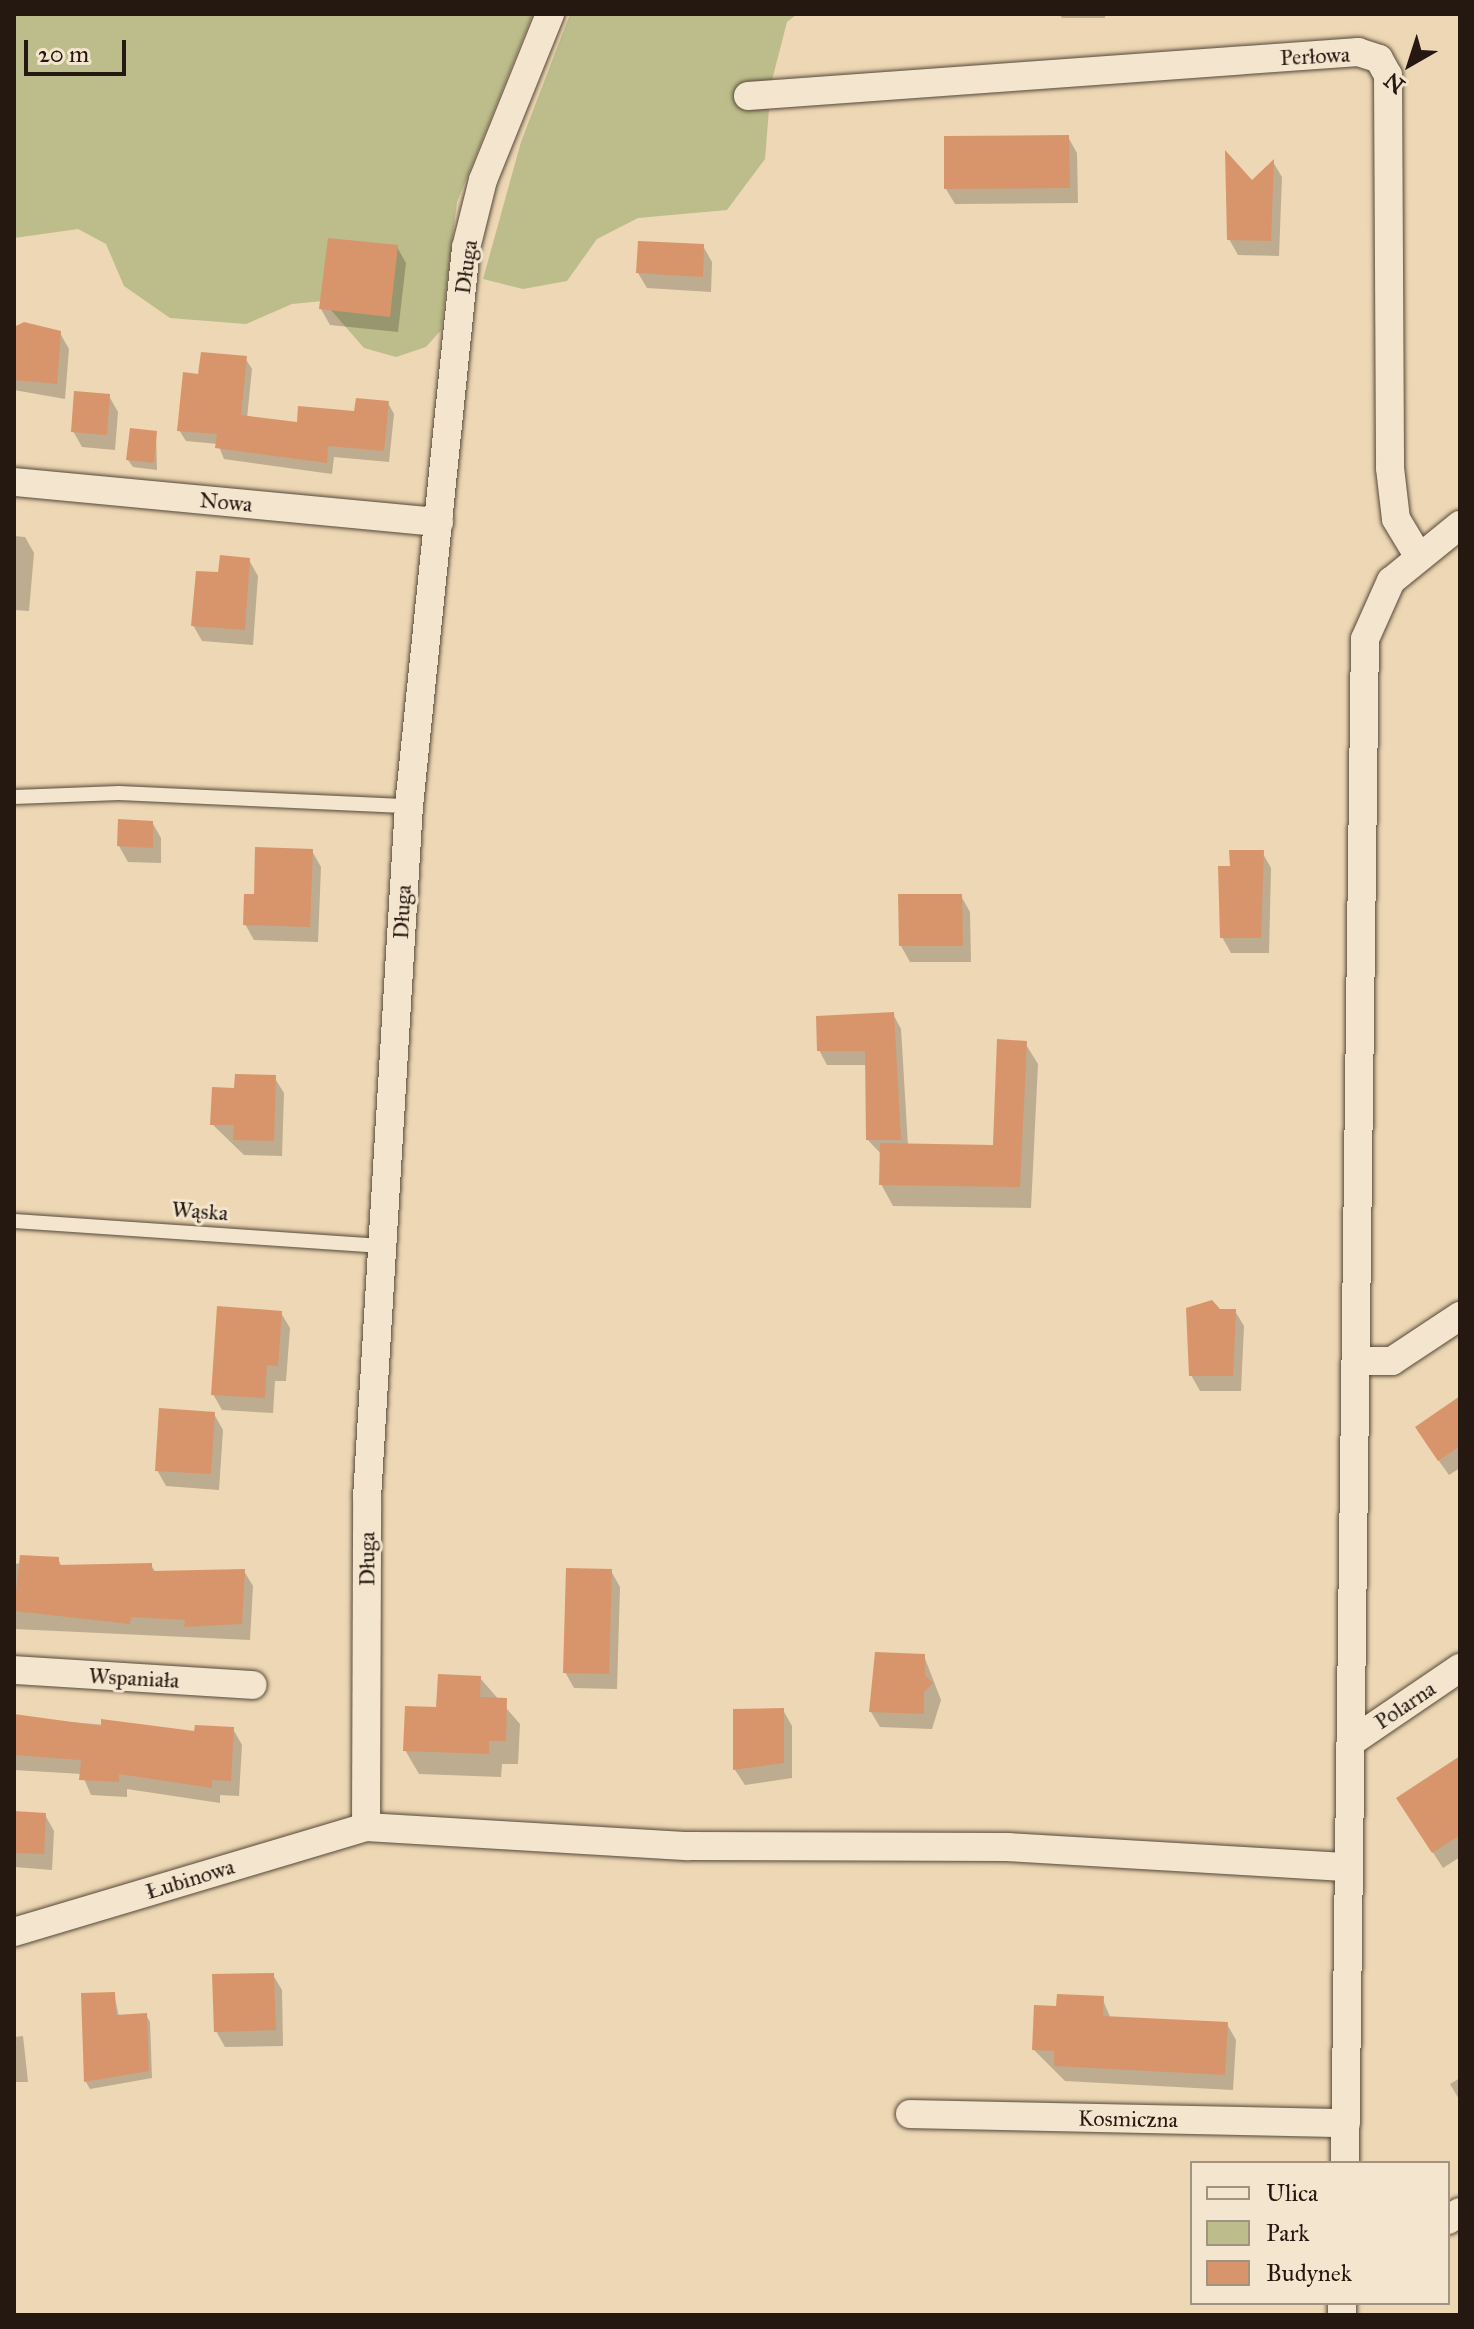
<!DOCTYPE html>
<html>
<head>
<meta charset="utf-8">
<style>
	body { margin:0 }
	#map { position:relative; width:1474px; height:2329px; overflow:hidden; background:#edd7b4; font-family:"IM FELL Great Primer",serif }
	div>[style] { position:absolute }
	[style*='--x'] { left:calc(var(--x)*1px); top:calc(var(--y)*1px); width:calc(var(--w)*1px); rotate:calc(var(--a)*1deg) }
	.green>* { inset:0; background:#bcbd8a }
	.shadow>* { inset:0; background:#0003 }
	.building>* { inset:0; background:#d8956c }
	.roads { filter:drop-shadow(0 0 2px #564839) drop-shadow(0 0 2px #564839) }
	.lane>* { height:14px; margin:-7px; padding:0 7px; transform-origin:7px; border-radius:7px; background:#f3e5ce }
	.street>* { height:28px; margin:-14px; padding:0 14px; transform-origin:14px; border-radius:14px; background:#f3e5ce }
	span { translate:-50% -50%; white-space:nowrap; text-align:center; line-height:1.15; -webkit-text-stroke:6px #f3e5ce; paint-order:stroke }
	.street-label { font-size:22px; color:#241810 }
	.frame { position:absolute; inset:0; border:16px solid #241810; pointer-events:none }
	.legend { position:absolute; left:1190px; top:2161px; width:260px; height:144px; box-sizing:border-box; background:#f3e5ce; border:2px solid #a09382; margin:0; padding:10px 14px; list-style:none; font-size:24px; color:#241810 }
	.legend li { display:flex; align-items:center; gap:16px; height:40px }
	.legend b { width:40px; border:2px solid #a09382 }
	.north { position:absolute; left:1370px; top:24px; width:80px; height:80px; -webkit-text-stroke:6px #f3e5ce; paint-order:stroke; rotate:219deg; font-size:22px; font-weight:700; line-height:32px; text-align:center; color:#241810 }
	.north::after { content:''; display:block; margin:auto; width:28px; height:36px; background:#241810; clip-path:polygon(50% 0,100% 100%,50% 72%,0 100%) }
	.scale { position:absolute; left:24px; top:40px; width:102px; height:36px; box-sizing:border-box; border:4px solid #241810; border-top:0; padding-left:10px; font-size:24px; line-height:28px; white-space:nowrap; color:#241810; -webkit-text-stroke:6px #f3e5ce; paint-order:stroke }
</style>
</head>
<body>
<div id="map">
	<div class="green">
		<i style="clip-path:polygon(14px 14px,533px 14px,457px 202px,441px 330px,426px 347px,396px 357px,364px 348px,323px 301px,292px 304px,246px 324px,170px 318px,124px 286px,106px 244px,78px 229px,14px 238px)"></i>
		<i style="clip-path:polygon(570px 14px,797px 14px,787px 22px,771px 84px,765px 159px,727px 210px,638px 218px,597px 239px,567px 281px,523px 289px,483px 279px,521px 142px)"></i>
	</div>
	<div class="shadow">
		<i style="clip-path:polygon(1059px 14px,1105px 14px,1105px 18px,1062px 18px)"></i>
		<i style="clip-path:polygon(1068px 137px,1077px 153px,1078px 203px,955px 204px,946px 189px)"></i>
		<i style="clip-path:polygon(1273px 162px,1282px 177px,1279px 256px,1238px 255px,1229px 239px,1251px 183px)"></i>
		<i style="clip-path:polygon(703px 246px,712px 262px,711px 292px,647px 288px,638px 273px)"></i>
		<i style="clip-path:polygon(397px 247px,406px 263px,398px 332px,330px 325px,321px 309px)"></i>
		<i style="clip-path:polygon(14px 329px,60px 333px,69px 349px,65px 399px,14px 390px)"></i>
		<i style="clip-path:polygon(245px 358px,252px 369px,247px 418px,298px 424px,388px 403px,394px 414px,389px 462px,334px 457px,332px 474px,224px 459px,218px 444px,186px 441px,179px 430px,200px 376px)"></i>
		<i style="clip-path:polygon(109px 396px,118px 412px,115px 450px,82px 447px,73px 431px)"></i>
		<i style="clip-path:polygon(156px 433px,157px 470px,133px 467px,128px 460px)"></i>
		<i style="clip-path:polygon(14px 536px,25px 537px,34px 553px,29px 611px,14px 610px)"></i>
		<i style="clip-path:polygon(249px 560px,258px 576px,253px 645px,202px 641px,193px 625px)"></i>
		<i style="clip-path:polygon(152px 822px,161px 838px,161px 863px,128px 862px,119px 846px)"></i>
		<i style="clip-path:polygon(312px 851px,321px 867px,318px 942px,254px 940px,245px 924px,256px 896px)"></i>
		<i style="clip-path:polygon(1262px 852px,1271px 868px,1269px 953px,1231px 953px,1222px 937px)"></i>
		<i style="clip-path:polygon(961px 896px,970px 912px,971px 962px,910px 962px,901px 946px)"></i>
		<i style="clip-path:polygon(893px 1014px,901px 1029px,908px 1146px,995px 1147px,1025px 1043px,1038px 1064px,1031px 1208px,893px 1206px,881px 1184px,881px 1154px,868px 1140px,868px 1065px,827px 1065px,819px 1050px)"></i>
		<i style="clip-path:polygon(274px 1077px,284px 1093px,282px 1156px,244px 1155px,212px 1124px,236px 1090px)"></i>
		<i style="clip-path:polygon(14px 1309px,16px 1312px,14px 1349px)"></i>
		<i style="clip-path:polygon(1219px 1311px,1235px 1311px,1244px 1326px,1241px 1391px,1200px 1391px,1191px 1375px)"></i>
		<i style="clip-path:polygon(281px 1313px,290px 1328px,286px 1381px,275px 1381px,273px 1413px,222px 1410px,213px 1394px)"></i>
		<i style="clip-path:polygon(1460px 1398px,1460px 1468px,1449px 1475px,1426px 1443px)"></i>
		<i style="clip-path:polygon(214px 1414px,223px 1430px,219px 1490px,166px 1486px,157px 1470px)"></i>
		<i style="clip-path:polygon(58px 1559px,62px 1567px,151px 1565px,156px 1573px,244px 1571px,253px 1586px,250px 1640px,14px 1629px,14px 1564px)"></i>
		<i style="clip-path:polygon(611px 1571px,620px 1587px,617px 1689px,574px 1688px,565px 1672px)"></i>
		<i style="clip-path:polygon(924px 1656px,941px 1700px,932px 1729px,880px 1727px,871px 1712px)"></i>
		<i style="clip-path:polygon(480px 1678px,520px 1724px,518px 1764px,502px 1764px,501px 1777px,419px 1774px,405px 1750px,438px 1709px)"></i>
		<i style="clip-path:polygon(783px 1710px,792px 1726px,792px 1778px,745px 1785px,735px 1770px)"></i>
		<i style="clip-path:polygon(14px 1717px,196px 1733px,233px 1729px,242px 1745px,239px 1796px,220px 1795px,220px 1803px,127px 1789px,127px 1797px,91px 1795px,82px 1774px,14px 1770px)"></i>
		<i style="clip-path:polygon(1460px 1759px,1460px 1857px,1443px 1868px,1408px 1814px)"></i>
		<i style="clip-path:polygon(14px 1813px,45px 1815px,54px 1831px,52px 1870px,14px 1867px)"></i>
		<i style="clip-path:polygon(273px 1975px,282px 1990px,283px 2046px,225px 2047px,216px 2031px)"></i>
		<i style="clip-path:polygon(114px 1994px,119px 2017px,146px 2015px,150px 2022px,152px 2078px,90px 2089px,86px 2082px)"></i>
		<i style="clip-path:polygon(1102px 1998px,1111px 2019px,1227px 2024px,1236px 2040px,1233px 2090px,1065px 2081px,1034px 2050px,1058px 2008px)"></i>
		<i style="clip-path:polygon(23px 2036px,28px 2082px,14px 2082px,14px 2037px)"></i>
		<i style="clip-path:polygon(1460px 2078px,1460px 2101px,1450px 2084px)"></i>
	</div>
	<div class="building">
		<i style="clip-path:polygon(1069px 135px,1070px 188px,944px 189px,944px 136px)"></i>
		<i style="clip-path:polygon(1225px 150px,1252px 180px,1274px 159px,1271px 241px,1227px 240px)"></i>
		<i style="clip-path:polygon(328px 238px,398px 245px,390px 317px,319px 309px)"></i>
		<i style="clip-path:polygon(638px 241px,704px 244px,703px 277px,636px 273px)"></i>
		<i style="clip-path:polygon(24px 322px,61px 331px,57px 384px,14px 380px,14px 327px)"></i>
		<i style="clip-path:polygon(201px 352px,247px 356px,241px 415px,297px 422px,298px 406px,354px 411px,356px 398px,389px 401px,384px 451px,328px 446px,327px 463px,215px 448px,217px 434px,177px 431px,183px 372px,198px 374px)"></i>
		<i style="clip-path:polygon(74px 391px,110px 394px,107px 435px,71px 432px)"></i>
		<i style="clip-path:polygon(130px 428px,157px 431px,154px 463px,126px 460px)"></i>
		<i style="clip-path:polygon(220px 555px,250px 558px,245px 630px,191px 626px,196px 571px,218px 572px)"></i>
		<i style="clip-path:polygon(118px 819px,153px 821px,153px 848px,117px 846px)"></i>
		<i style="clip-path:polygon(255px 847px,313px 849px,310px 927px,243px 925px,244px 894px,254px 894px)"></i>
		<i style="clip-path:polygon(1229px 850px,1264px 850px,1261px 938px,1220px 938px,1218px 866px,1230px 866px)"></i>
		<i style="clip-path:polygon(898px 894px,962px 894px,963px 946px,899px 946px)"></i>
		<i style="clip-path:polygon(894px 1012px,901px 1140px,866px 1140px,865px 1051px,817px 1051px,816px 1016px)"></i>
		<i style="clip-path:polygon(997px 1039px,1027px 1041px,1020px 1187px,879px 1185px,880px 1143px,993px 1145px)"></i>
		<i style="clip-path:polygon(235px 1074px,276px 1075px,274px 1141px,233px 1140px,234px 1125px,210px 1125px,212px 1087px,234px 1088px)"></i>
		<i style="clip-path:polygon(1212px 1300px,1220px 1309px,1236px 1309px,1233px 1376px,1189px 1376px,1186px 1308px)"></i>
		<i style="clip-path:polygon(217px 1306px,282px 1311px,278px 1366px,267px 1365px,265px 1398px,211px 1395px)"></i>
		<i style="clip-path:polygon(1460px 1396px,1460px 1446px,1438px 1461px,1415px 1427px)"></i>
		<i style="clip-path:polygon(159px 1408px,215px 1412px,211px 1474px,155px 1471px)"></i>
		<i style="clip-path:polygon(20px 1555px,59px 1557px,59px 1565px,152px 1563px,152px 1571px,245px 1569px,242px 1624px,184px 1627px,185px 1620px,131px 1617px,130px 1624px,14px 1611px)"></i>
		<i style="clip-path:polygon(566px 1568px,612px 1569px,609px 1674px,563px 1673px)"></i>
		<i style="clip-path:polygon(875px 1652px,925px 1654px,925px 1675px,933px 1683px,924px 1692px,924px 1714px,869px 1712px)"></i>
		<i style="clip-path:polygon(438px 1674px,481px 1676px,480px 1697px,507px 1698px,506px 1741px,489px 1741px,489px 1754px,403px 1751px,405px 1706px,436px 1707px)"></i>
		<i style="clip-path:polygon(784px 1708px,784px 1763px,733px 1770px,733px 1709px)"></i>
		<i style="clip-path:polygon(14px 1714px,101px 1726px,101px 1719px,194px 1731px,195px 1725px,234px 1727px,231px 1781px,212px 1780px,212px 1788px,119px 1774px,119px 1782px,79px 1780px,81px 1760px,14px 1755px)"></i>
		<i style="clip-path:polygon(1460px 1756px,1460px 1835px,1432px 1853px,1396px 1798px)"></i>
		<i style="clip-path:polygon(14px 1811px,46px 1813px,44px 1854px,14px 1853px)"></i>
		<i style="clip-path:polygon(274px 1973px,276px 2030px,214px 2032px,212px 1974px)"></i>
		<i style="clip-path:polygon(115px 1992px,116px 2015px,147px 2013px,149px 2071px,84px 2082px,81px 1993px)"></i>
		<i style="clip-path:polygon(1057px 1994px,1104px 1996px,1103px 2016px,1228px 2022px,1225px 2075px,1054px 2066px,1054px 2051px,1032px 2050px,1034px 2005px,1056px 2006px)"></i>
	</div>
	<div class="roads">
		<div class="lane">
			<i style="--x:14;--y:797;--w:105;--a:-2.2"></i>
			<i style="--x:119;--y:793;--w:290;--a:2.6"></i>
			<i style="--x:14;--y:1221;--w:369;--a:3.9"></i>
		</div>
		<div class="street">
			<i style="--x:748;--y:96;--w:612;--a:-4.13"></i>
			<i style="--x:1358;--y:52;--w:22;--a:18"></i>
			<i style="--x:1379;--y:59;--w:18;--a:61"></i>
			<i style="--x:1388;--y:75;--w:393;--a:89.7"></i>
			<i style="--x:1390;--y:468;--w:51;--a:83.3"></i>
			<i style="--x:1396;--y:519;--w:41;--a:59"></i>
			<i style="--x:14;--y:482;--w:427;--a:5.4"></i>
			<i style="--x:1360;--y:1361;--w:32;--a:0"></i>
			<i style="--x:1392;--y:1361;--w:82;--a:-33.5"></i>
			<i style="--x:14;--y:1670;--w:239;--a:3.6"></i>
			<i style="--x:1351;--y:1742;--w:132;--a:-34.2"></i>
			<i style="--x:366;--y:1827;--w:329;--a:-89.8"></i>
			<i style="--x:367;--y:1498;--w:693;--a:-86.53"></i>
			<i style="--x:409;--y:806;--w:561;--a:-84.17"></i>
			<i style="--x:466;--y:248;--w:70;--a:-76"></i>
			<i style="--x:483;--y:180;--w:179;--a:-68"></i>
			<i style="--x:14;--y:1932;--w:367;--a:-16.6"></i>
			<i style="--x:366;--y:1827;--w:323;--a:3.4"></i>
			<i style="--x:688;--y:1846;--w:320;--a:0.2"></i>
			<i style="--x:1008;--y:1847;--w:340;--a:3.4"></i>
			<i style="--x:910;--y:2114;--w:436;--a:1.2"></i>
			<i style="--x:1345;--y:2163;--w:1524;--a:-89.25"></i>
			<i style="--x:1365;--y:639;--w:64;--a:-65.9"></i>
			<i style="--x:1391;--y:581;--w:89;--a:-39.1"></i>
			<i style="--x:1448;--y:2220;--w:14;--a:-34"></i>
			<i style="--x:1342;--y:2315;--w:12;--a:-90"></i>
		</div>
	</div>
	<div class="street-label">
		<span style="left:1315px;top:56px;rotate:-3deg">Perłowa</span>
		<span style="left:466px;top:267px;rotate:-82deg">Długa</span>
		<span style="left:226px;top:502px;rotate:5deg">Nowa</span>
		<span style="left:402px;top:912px;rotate:-87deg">Długa</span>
		<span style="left:200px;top:1211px;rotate:4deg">Wąska</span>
		<span style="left:367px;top:1559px;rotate:-90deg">Długa</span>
		<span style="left:134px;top:1678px;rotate:3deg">Wspaniała</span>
		<span style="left:1405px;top:1705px;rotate:-34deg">Polarna</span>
		<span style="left:190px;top:1879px;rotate:-17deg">Łubinowa</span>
		<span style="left:1128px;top:2119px;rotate:1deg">Kosmiczna</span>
	</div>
	<div class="frame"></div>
	<ul class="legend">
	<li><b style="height:10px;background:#f3e5ce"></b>Ulica</li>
	<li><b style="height:22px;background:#bcbd8a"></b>Park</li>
	<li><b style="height:22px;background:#d8956c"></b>Budynek</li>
	</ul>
	<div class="north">N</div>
	<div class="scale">20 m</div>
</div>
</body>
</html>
